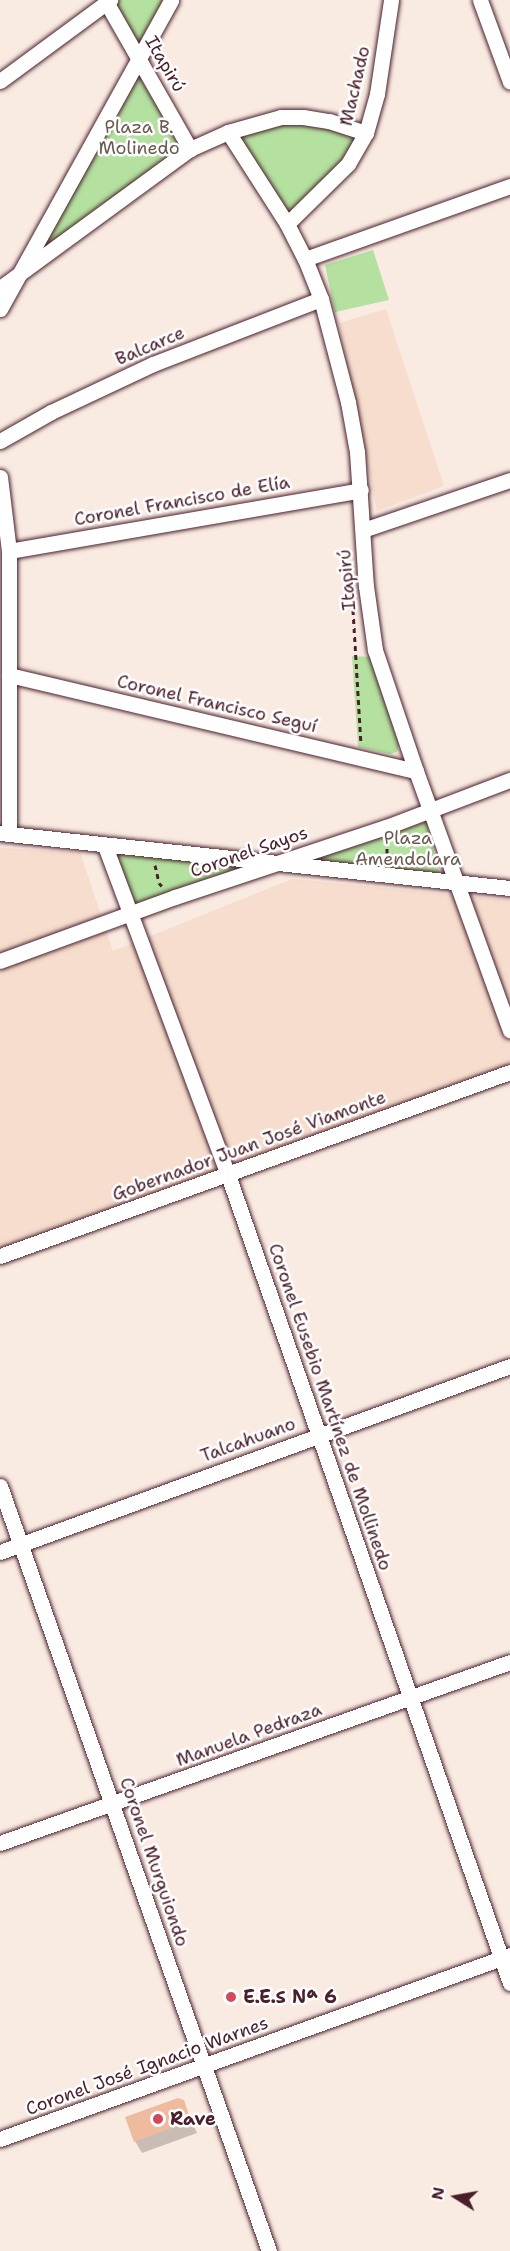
<!DOCTYPE html>
<html>
<head>
<meta charset="utf-8">
<style>
	body { margin:0 }
	#map { position:relative; width:510px; height:2251px; overflow:hidden; background:#faebe2; font-family:"Shantell Sans",sans-serif }
	div>[style] { position:absolute }
	[style*='--x'] { left:calc(var(--x)*1px); top:calc(var(--y)*1px); width:calc(var(--w)*1px); rotate:calc(var(--a)*1deg) }
	.built>* { inset:0; background:#f6ddce }
	.green>* { inset:0; background:#b4e19f }
	.shadow>* { inset:0; background:#0003 }
	.building>* { inset:0; background:#eebb9f }
	.path>* { height:3px; margin-top:-1.5px; transform-origin:0; background:repeating-linear-gradient(90deg,#4a1f2b 0 4.5px,transparent 0 9px) }
	.roads { filter:drop-shadow(0 0 2px #4a1f2b) drop-shadow(0 0 2px #4a1f2b) }
	.minor>* { height:15px; margin:-7.5px; padding:0 7.5px; transform-origin:7.5px; border-radius:7.5px; background:#fff }
	.dots>* { width:16px; height:16px; translate:-50% -50%; box-sizing:border-box; border:3px solid #fff; border-radius:50% }
	span { translate:-50% -50%; white-space:nowrap; text-align:center; line-height:1.15; -webkit-text-stroke:5px #fff; paint-order:stroke }
	.street-label { font-size:18px; color:#4a1f2b }
	.park-label { font-size:18px; color:#6a594e }
	.poi-label { font-size:18px; color:#4a1f2b; font-weight:700 }
	.left { translate:0 -50%; text-align:left }
	.north { position:absolute; left:426px; top:2167px; width:60px; height:60px; -webkit-text-stroke:4px #fff; paint-order:stroke; rotate:281deg; font-size:16px; font-weight:700; line-height:24px; text-align:center; color:#4a1f2b }
	.north::after { content:''; display:block; margin:auto; width:21px; height:27px; background:#4a1f2b; clip-path:polygon(50% 0,100% 100%,50% 72%,0 100%) }
</style>
</head>
<body>
<div id="map">
	<div class="built">
		<i style="clip-path:polygon(386px 309px,444px 486px,377px 511px,339px 323px)"></i>
		<i style="clip-path:polygon(0 848px,80px 852px,113px 951px,292px 879px,510px 900px,510px 1068px,0 1259px)"></i>
	</div>
	<div class="green">
		<i style="clip-path:polygon(110px 0,171px 0,139px 59px,190px 149px,24px 269px,139px 59px)"></i>
		<i style="clip-path:polygon(281px 117px,366px 133px,287px 224px,228px 132px)"></i>
		<i style="clip-path:polygon(373px 250px,389px 300px,335px 312px,325px 265px)"></i>
		<i style="clip-path:polygon(352px 656px,372px 657px,400px 740px,397px 752px,390px 754px,358px 747px)"></i>
		<i style="clip-path:polygon(426px 820px,440px 875px,273px 863px,131px 913px,105px 846px,273px 863px)"></i>
	</div>
	<div class="shadow">
		<i style="clip-path:polygon(183px 2102px,197px 2133px,142px 2153px,135px 2141px)"></i>
	</div>
	<div class="building">
		<i style="clip-path:polygon(178px 2098px,184px 2100px,191px 2121px,134px 2142px,125px 2117px)"></i>
	</div>
	<div class="path">
		<i style="--x:353;--y:610;--w:134;--a:86.6"></i>
		<i style="--x:384;--y:859;--w:7;--a:-63"></i>
		<i style="--x:387;--y:853;--w:11;--a:-90"></i>
		<i style="--x:155;--y:865;--w:18;--a:77"></i>
		<i style="--x:159;--y:883;--w:4;--a:45"></i>
	</div>
	<div class="roads">
		<div class="minor">
			<i style="--x:105;--y:0;--w:172;--a:60.3"></i>
			<i style="--x:480;--y:0;--w:87;--a:69.9"></i>
			<i style="--x:0;--y:81;--w:137;--a:-36.4"></i>
			<i style="--x:228;--y:132;--w:109;--a:57.3"></i>
			<i style="--x:287;--y:224;--w:39;--a:63"></i>
			<i style="--x:305;--y:259;--w:43;--a:68.2"></i>
			<i style="--x:321;--y:299;--w:106;--a:75.3"></i>
			<i style="--x:348;--y:402;--w:51;--a:79.8"></i>
			<i style="--x:357;--y:452;--w:134;--a:86.2"></i>
			<i style="--x:366;--y:586;--w:65;--a:82"></i>
			<i style="--x:375;--y:650;--w:128;--a:71.3"></i>
			<i style="--x:416;--y:771;--w:276;--a:70.1"></i>
			<i style="--x:287;--y:224;--w:86;--a:-44.5"></i>
			<i style="--x:348;--y:164;--w:36;--a:-60"></i>
			<i style="--x:366;--y:133;--w:41;--a:-74.2"></i>
			<i style="--x:377;--y:94;--w:95;--a:-81.5"></i>
			<i style="--x:305;--y:259;--w:218;--a:-19.6"></i>
			<i style="--x:0;--y:288;--w:235;--a:-36.2"></i>
			<i style="--x:190;--y:149;--w:42;--a:-24.1"></i>
			<i style="--x:228;--y:132;--w:55;--a:-15.8"></i>
			<i style="--x:281;--y:117;--w:22;--a:0"></i>
			<i style="--x:303;--y:117;--w:26;--a:9"></i>
			<i style="--x:329;--y:121;--w:39;--a:18"></i>
			<i style="--x:0;--y:309;--w:353;--a:-61"></i>
			<i style="--x:0;--y:441;--w:59;--a:-29.6"></i>
			<i style="--x:51;--y:412;--w:113;--a:-25.2"></i>
			<i style="--x:153;--y:364;--w:180;--a:-21.2"></i>
			<i style="--x:0;--y:477;--w:75;--a:83.1"></i>
			<i style="--x:9;--y:551;--w:283;--a:90"></i>
			<i style="--x:363;--y:530;--w:155;--a:-18.8"></i>
			<i style="--x:9;--y:551;--w:357;--a:-9.8"></i>
			<i style="--x:9;--y:675;--w:418;--a:13.3"></i>
			<i style="--x:0;--y:833;--w:513;--a:6.16"></i>
			<i style="--x:105;--y:846;--w:351;--a:69.5"></i>
			<i style="--x:228;--y:1175;--w:856;--a:70.76"></i>
			<i style="--x:0;--y:961;--w:186;--a:-20.1"></i>
			<i style="--x:175;--y:897;--w:222;--a:-18.4"></i>
			<i style="--x:386;--y:827;--w:133;--a:-20.8"></i>
			<i style="--x:0;--y:1256;--w:542;--a:-19.84"></i>
			<i style="--x:0;--y:1486;--w:811;--a:70.63"></i>
			<i style="--x:0;--y:1552;--w:543;--a:-20.04"></i>
			<i style="--x:0;--y:1843;--w:541;--a:-19.54"></i>
			<i style="--x:0;--y:2139;--w:542;--a:-19.84"></i>
		</div>
	</div>
	<div class="dots">
		<i style="left:231px;top:1997px;background:#d1495b"></i>
		<i style="left:158px;top:2119px;background:#d1495b"></i>
	</div>
	<div class="street-label">
		<span style="left:165px;top:64px;rotate:60deg">Itapirú</span>
		<span style="left:355px;top:86px;rotate:-77deg">Machado</span>
		<span style="left:150px;top:346px;rotate:-23deg">Balcarce</span>
		<span style="left:182px;top:501px;rotate:-10deg">Coronel Francisco de Elía</span>
		<span style="left:347px;top:580px;rotate:-95deg">Itapirú</span>
		<span style="left:217px;top:704px;rotate:13deg">Coronel Francisco Seguí</span>
		<span style="left:249px;top:852px;rotate:-19deg">Coronel Sayos</span>
		<span style="left:249px;top:1146px;rotate:-20deg">Gobernador Juan José Viamonte</span>
		<span style="left:330px;top:1407px;rotate:71deg">Coronel Eusebio Martínez de Mollinedo</span>
		<span style="left:248px;top:1440px;rotate:-20deg">Talcahuano</span>
		<span style="left:249px;top:1735px;rotate:-20deg">Manuela Pedraza</span>
		<span style="left:154px;top:1862px;rotate:71deg">Coronel Murguiondo</span>
		<span style="left:147px;top:2066px;rotate:-20deg">Coronel José Ignacio Warnes</span>
	</div>
	<div class="park-label">
		<span style="left:139px;top:138px">Plaza B.<br>Molinedo</span>
		<span style="left:408px;top:849px">Plaza<br>Amendolara</span>
	</div>
	<div class="poi-label">
		<span class="left" style="left:243px;top:1997px">E.E.S Nª 6</span>
		<span class="left" style="left:170px;top:2119px">Rave</span>
	</div>
	<div class="north">N</div>
</div>
</body>
</html>
